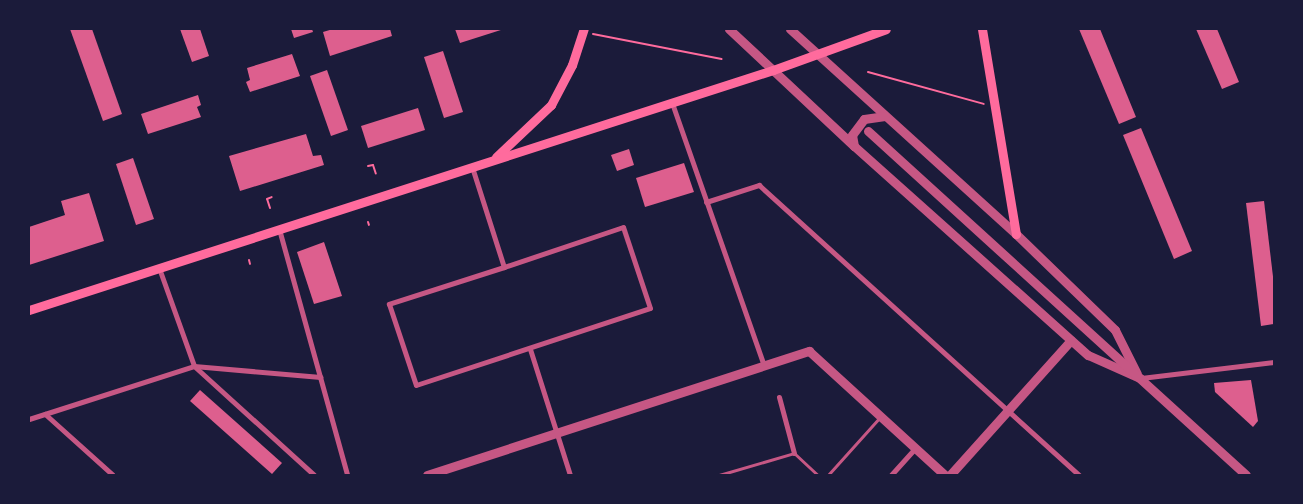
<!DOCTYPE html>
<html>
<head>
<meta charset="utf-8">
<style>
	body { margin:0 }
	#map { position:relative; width:1303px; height:504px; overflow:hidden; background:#1b1b3a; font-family:"PT Serif",serif }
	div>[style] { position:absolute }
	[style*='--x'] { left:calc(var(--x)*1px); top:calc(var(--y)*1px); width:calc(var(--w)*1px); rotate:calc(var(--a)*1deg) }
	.building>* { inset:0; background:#dd5f8e }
	.path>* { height:2px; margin:-1px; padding:0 1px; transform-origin:1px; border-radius:1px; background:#ff6b9d }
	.service>* { height:3px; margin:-1.5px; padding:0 1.5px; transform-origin:1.5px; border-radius:1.5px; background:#c65784 }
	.minor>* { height:5px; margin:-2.5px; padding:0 2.5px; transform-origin:2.5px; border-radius:2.5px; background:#c65784 }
	.tertiary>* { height:9px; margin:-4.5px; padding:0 4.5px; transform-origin:4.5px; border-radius:4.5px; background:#c65784 }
	.secondary>* { height:9px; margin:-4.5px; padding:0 4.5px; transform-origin:4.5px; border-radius:4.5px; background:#ff6b9d }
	span { translate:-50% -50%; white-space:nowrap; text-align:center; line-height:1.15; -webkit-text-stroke:4px #1b1b3a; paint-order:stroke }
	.frame { position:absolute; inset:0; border:30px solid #1b1b3a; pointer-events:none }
</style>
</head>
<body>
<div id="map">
	<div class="building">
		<i style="clip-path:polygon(70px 29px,92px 29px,122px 114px,103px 121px)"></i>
		<i style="clip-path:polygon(180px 29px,200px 29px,209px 56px,192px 62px)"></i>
		<i style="clip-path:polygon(291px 29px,312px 29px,313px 32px,294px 38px)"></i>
		<i style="clip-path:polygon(333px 29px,390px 29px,392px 36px,330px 56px,323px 32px)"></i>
		<i style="clip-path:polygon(455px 29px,504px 29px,460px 43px)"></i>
		<i style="clip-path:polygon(1079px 29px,1100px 29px,1136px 117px,1119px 124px)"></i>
		<i style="clip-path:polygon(1196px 29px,1217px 29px,1239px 82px,1222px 89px)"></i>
		<i style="clip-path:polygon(443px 51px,463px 112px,444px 118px,424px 57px)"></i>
		<i style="clip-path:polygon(292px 54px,300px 76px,250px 92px,246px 82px,250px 80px,247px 68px)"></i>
		<i style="clip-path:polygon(327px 70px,348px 130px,331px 136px,310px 76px)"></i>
		<i style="clip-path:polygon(198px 95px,201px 105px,197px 107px,201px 117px,148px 134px,141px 114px)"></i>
		<i style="clip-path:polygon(418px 108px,425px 130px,368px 148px,361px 126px)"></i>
		<i style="clip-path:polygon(1141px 128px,1192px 251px,1174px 259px,1123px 135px)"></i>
		<i style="clip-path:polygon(306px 134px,313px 156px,321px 155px,324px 165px,240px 191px,229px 156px)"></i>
		<i style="clip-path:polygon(629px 149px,634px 165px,617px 171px,611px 155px)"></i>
		<i style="clip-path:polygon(133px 158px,154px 219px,136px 225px,116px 164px)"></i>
		<i style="clip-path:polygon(684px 163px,694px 192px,645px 207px,636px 178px)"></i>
		<i style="clip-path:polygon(89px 193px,104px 241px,29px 265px,29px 227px,65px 215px,61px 201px)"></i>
		<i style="clip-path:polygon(1264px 201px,1274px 285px,1274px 324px,1261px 326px,1246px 203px)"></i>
		<i style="clip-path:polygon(324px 242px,342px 296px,314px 304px,297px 252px)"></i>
		<i style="clip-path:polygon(1251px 380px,1258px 421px,1253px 427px,1215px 392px,1214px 383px)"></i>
		<i style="clip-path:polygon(200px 390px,282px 463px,272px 474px,190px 401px)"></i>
	</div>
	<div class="path">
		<i style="--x:593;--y:34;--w:131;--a:11"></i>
		<i style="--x:868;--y:72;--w:120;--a:15.4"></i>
		<i style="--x:368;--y:166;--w:5;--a:-11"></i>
		<i style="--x:373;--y:165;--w:9;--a:72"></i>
		<i style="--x:270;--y:208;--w:9;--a:-108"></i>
		<i style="--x:267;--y:199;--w:5;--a:-22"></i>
		<i style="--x:368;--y:222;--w:3;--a:72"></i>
		<i style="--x:249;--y:260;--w:4;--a:76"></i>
	</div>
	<div class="service">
		<i style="--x:719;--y:475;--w:78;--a:-16.3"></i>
		<i style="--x:794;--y:453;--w:33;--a:43"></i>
		<i style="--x:828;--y:475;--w:78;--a:-48.1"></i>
	</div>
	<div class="minor">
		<i style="--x:672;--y:103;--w:279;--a:70.7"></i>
		<i style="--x:472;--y:167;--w:105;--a:72.3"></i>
		<i style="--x:504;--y:267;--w:121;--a:162.2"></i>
		<i style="--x:389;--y:304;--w:85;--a:71.6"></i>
		<i style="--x:416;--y:385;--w:246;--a:-18.2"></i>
		<i style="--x:650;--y:308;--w:85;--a:-108.4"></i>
		<i style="--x:623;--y:227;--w:126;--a:161.4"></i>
		<i style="--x:706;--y:202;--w:56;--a:-17.8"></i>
		<i style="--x:759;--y:185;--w:432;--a:42.2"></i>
		<i style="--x:279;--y:229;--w:255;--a:74.5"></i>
		<i style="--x:159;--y:268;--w:104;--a:70.3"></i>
		<i style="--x:194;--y:366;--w:162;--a:42.2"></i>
		<i style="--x:530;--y:349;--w:132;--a:72.4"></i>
		<i style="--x:1141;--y:378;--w:134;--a:-6.9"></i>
		<i style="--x:779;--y:397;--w:58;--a:75"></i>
		<i style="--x:45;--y:414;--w:91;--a:41.9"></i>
		<i style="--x:29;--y:419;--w:173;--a:-17.8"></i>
		<i style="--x:194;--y:366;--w:127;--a:5"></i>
		<i style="--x:891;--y:475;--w:36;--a:-48"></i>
	</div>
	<div class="tertiary">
		<i style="--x:729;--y:29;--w:171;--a:43.1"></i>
		<i style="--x:854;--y:146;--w:314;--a:41.8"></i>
		<i style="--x:1088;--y:355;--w:57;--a:23.9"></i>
		<i style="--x:790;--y:29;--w:305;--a:42.2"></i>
		<i style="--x:1016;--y:234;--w:138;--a:44.1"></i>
		<i style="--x:1115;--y:330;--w:49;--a:63.4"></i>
		<i style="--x:868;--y:131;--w:511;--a:42.3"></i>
		<i style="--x:854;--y:146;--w:11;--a:-100"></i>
		<i style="--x:852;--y:135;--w:20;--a:-53"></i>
		<i style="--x:864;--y:119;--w:21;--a:-8"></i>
		<i style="--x:427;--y:475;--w:402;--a:-18"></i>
		<i style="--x:809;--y:351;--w:184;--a:42.4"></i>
		<i style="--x:950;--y:475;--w:181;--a:-48.1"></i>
	</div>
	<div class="secondary">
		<i style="--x:982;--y:29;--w:208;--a:80.6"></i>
		<i style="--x:496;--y:157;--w:76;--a:-43.4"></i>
		<i style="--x:551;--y:105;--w:45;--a:-62.3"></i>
		<i style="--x:572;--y:65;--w:38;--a:-72"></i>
		<i style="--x:29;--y:310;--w:782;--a:-17.88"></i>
		<i style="--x:773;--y:70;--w:120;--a:-19.9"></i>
	</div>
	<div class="frame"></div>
</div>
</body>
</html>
